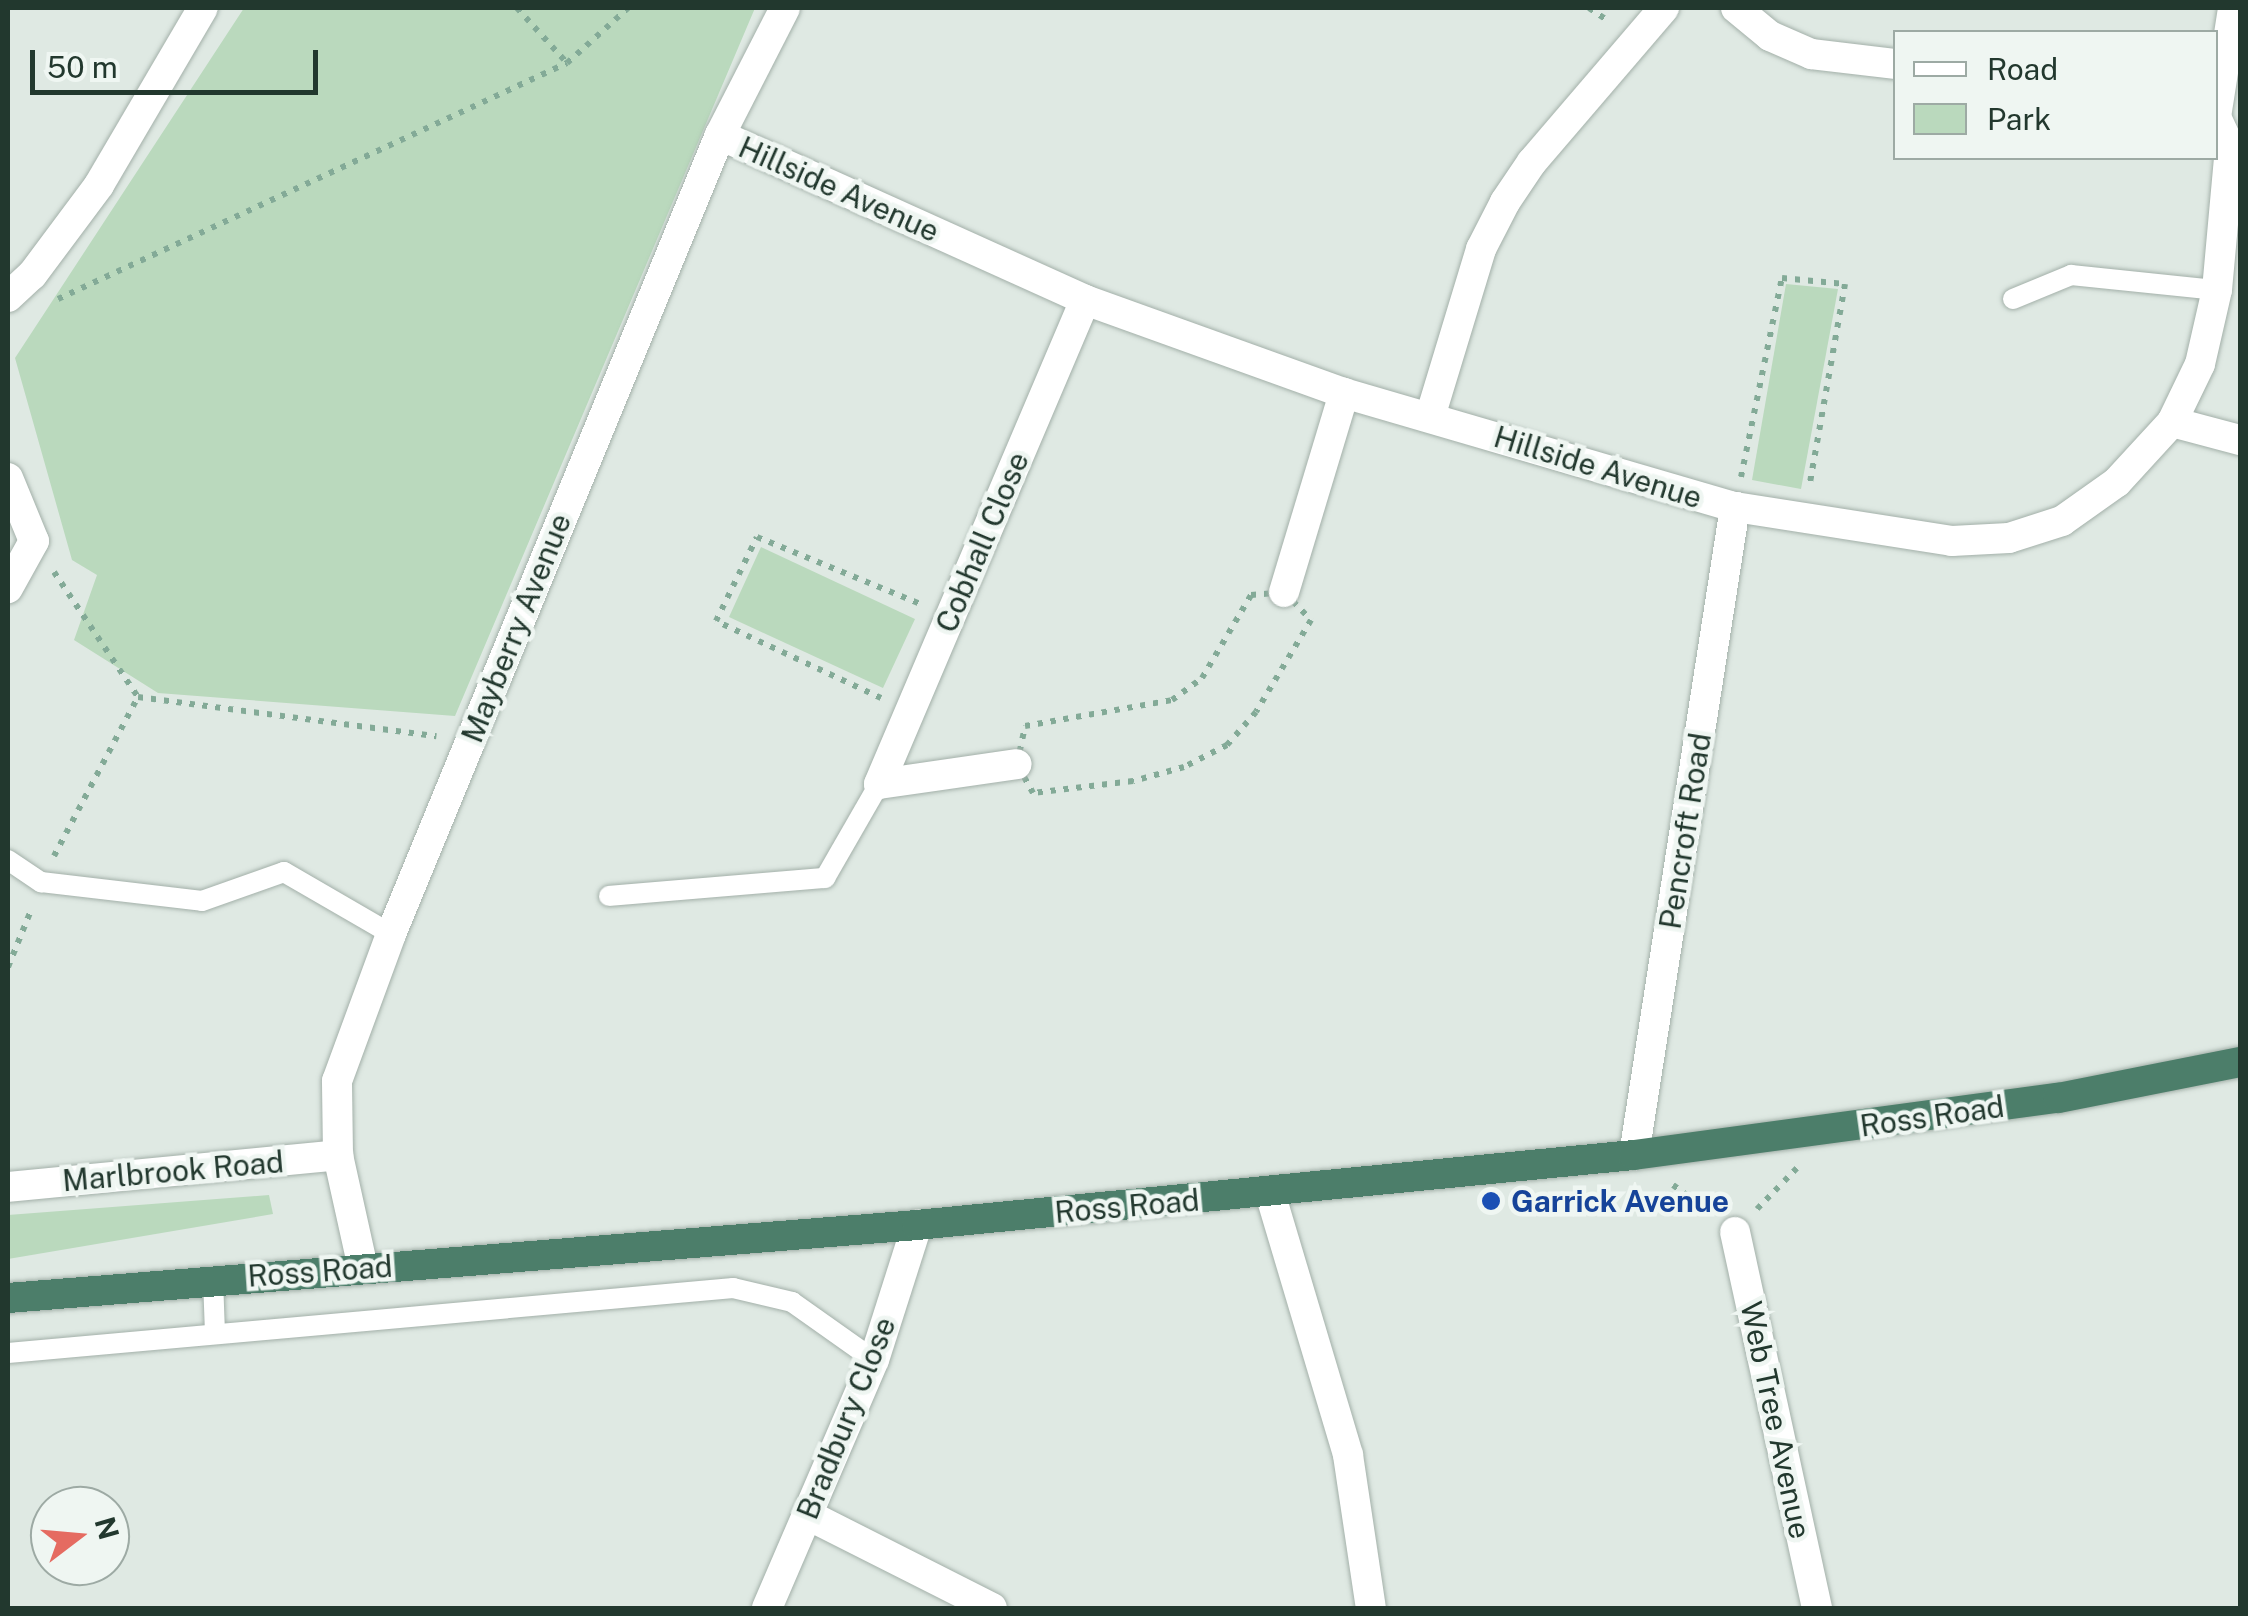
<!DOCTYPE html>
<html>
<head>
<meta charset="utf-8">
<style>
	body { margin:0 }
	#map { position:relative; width:2248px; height:1616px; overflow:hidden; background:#dfe9e3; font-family:"Public Sans",sans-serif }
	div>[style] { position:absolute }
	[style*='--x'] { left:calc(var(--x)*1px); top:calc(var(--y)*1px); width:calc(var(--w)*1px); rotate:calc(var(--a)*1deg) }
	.green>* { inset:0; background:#bad9bd }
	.path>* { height:6px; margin-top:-3px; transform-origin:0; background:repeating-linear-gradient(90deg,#83aa97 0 5px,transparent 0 13px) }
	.roads { filter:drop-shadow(0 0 2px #a3b0a9) drop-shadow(0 0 2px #a3b0a9) }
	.service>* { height:20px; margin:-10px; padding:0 10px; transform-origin:10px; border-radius:10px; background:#fff }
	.minor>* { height:30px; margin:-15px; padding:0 15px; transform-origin:15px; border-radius:15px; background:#fff }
	.trunk>* { height:30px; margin:-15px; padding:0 15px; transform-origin:15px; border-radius:15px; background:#4c7e6a }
	.dots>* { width:28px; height:28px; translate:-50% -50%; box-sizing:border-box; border:5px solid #eff6f2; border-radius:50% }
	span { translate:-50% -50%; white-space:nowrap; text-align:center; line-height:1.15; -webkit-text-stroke:9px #eff6f2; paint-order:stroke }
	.street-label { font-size:30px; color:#22382e }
	.transit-label { font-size:30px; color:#164399; font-weight:700 }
	.left { translate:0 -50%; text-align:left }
	.frame { position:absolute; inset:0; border:10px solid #22382e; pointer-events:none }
	.legend { position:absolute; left:1893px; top:30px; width:325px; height:130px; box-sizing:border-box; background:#eff6f2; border:2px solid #9daaa4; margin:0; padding:12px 18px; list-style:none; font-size:30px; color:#22382e }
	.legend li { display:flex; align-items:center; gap:20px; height:50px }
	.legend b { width:50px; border:2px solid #9daaa4 }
	.north { position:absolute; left:30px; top:1486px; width:100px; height:100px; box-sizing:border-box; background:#eff6f2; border:2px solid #9daaa4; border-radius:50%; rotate:74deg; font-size:28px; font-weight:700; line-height:40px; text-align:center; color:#22382e }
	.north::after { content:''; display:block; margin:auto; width:35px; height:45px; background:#e56b61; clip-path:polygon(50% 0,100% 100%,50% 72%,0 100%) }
	.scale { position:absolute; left:30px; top:50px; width:288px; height:45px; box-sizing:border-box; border:5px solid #22382e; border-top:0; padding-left:12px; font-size:30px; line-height:35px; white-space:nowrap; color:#22382e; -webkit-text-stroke:8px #eff6f2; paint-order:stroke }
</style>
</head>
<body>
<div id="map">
	<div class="green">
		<i style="clip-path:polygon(244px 8px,755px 8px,455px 716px,158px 693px,74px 640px,97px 575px,72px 560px,15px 358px)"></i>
		<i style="clip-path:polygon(1786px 284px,1838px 289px,1801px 489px,1752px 480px)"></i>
		<i style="clip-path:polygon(761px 547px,915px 619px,883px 688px,729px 617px)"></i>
		<i style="clip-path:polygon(269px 1195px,273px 1214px,8px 1259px,8px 1215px)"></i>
	</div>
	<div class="path">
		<i style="--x:517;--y:8;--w:74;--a:47.7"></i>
		<i style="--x:1589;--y:8;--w:23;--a:34"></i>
		<i style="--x:58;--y:299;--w:561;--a:-24.87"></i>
		<i style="--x:567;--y:63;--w:82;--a:-42"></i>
		<i style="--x:1741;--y:477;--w:203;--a:-78.4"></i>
		<i style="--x:1782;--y:278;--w:63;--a:5.4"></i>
		<i style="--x:1845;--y:284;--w:207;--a:100"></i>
		<i style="--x:54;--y:572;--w:151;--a:56.1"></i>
		<i style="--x:138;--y:697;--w:301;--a:7.5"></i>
		<i style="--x:1284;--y:592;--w:39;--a:46"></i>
		<i style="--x:1311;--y:620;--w:107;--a:120.9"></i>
		<i style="--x:1256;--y:712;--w:44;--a:131.3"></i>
		<i style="--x:1227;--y:745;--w:48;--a:152.9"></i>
		<i style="--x:1184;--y:767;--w:53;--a:164.6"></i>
		<i style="--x:1133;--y:781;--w:101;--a:173.2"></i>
		<i style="--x:1033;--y:793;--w:33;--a:-119"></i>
		<i style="--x:1017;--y:764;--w:39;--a:-78"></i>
		<i style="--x:1025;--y:726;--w:149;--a:-10"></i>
		<i style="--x:1172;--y:700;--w:37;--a:-36"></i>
		<i style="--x:1202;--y:678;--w:96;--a:-59.4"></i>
		<i style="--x:1251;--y:595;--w:33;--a:-5"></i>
		<i style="--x:881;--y:698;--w:182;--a:-155"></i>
		<i style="--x:716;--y:621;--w:93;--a:-64"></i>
		<i style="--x:757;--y:537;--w:176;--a:22.3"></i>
		<i style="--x:54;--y:856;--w:180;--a:-62.2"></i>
		<i style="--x:8;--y:967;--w:64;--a:-67.9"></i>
		<i style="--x:1673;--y:1185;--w:47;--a:36.4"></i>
		<i style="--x:1757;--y:1209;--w:57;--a:-45.7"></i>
	</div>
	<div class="roads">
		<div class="service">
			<i style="--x:2013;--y:299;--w:63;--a:-22.5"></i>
			<i style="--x:2071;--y:275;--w:147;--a:5.9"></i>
			<i style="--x:8;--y:860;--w:40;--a:34"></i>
			<i style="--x:41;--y:882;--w:162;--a:6.7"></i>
			<i style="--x:202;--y:901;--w:87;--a:-19.5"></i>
			<i style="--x:284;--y:872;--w:124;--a:30.1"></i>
			<i style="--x:609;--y:896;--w:217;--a:-4.8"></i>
			<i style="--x:825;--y:878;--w:108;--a:-60.1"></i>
			<i style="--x:213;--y:1279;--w:55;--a:87.9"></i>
			<i style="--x:8;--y:1353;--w:728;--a:-5.12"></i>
			<i style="--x:733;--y:1288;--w:61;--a:13.3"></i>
			<i style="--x:792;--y:1302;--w:100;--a:35.3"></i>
		</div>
		<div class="minor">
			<i style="--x:1736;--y:8;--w:44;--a:39.5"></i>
			<i style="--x:1770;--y:36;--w:45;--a:23.7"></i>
			<i style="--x:1811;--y:54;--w:86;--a:6.7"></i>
			<i style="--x:2216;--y:117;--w:110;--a:-81.1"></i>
			<i style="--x:720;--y:135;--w:401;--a:24.3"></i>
			<i style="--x:1085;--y:300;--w:275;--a:19.8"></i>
			<i style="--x:1344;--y:393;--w:407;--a:16.3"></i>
			<i style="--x:1735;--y:507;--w:220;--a:8.9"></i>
			<i style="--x:1952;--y:541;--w:57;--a:-3"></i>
			<i style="--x:2009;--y:538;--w:56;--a:-17.8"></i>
			<i style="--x:2062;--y:521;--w:67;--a:-35.3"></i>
			<i style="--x:2117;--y:482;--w:81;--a:-47.5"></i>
			<i style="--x:2172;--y:422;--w:64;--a:-64.2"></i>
			<i style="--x:2200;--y:364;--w:76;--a:-77.1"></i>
			<i style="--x:2217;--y:290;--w:144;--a:-84.8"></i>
			<i style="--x:2230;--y:147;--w:33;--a:-115"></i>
			<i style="--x:8;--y:297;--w:33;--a:-43"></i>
			<i style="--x:32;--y:275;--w:112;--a:-53.3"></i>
			<i style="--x:99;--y:185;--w:205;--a:-59.6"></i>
			<i style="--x:1430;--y:417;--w:176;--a:-73.1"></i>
			<i style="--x:1481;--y:249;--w:53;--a:-62.9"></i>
			<i style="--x:1505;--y:202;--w:48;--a:-56"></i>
			<i style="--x:1532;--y:162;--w:203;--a:-49.4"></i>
			<i style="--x:2172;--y:422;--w:70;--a:14.8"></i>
			<i style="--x:8;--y:478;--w:68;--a:67.6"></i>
			<i style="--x:34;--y:541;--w:54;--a:119"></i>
			<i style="--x:1284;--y:592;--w:208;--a:-73.2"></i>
			<i style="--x:879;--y:784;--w:526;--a:-66.94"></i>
			<i style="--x:879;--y:784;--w:139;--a:-8.2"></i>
			<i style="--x:1634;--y:1155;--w:656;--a:-81.14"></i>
			<i style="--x:8;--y:1187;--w:332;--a:-5.5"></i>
			<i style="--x:1270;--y:1193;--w:273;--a:73.4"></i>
			<i style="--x:1348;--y:1455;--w:155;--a:81.5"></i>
			<i style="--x:1735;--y:1232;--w:385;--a:77.7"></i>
			<i style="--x:363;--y:1268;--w:116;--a:-102.5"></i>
			<i style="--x:338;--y:1155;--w:74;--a:-90.8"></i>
			<i style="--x:337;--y:1081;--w:157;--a:-69.8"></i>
			<i style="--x:391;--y:934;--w:864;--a:-67.62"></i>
			<i style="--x:720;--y:135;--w:143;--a:-62.9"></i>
			<i style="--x:808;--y:1515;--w:206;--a:26.8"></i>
			<i style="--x:767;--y:1608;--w:270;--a:-66.7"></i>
			<i style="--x:874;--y:1360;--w:142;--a:-72.3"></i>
		</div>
		<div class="trunk">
			<i style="--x:8;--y:1298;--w:912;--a:-4.59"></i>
			<i style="--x:917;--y:1225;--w:720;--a:-5.58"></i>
			<i style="--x:1634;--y:1155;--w:428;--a:-7.7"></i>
			<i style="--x:2058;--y:1098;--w:186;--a:-11.2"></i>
		</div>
	</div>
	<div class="dots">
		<i style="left:1491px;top:1201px;background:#1a4fb4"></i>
	</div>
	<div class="street-label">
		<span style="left:839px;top:189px;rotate:24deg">Hillside Avenue</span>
		<span style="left:1598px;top:467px;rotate:17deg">Hillside Avenue</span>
		<span style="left:982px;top:542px;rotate:-67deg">Cobhall Close</span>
		<span style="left:516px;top:628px;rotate:-68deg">Mayberry Avenue</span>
		<span style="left:1685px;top:831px;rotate:-81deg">Pencroft Road</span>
		<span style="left:1932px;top:1116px;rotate:-8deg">Ross Road</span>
		<span style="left:173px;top:1171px;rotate:-5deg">Marlbrook Road</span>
		<span style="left:1127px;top:1206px;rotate:-5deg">Ross Road</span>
		<span style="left:320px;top:1271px;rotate:-4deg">Ross Road</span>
		<span style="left:846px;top:1418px;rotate:-68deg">Bradbury Close</span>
		<span style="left:1776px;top:1420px;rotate:78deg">Web Tree Avenue</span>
	</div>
	<div class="transit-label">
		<span class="left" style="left:1511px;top:1201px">Garrick Avenue</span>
	</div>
	<div class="frame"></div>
	<ul class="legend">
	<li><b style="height:12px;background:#fff"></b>Road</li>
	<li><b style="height:28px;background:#bad9bd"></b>Park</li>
	</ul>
	<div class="north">N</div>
	<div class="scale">50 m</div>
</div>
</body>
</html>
